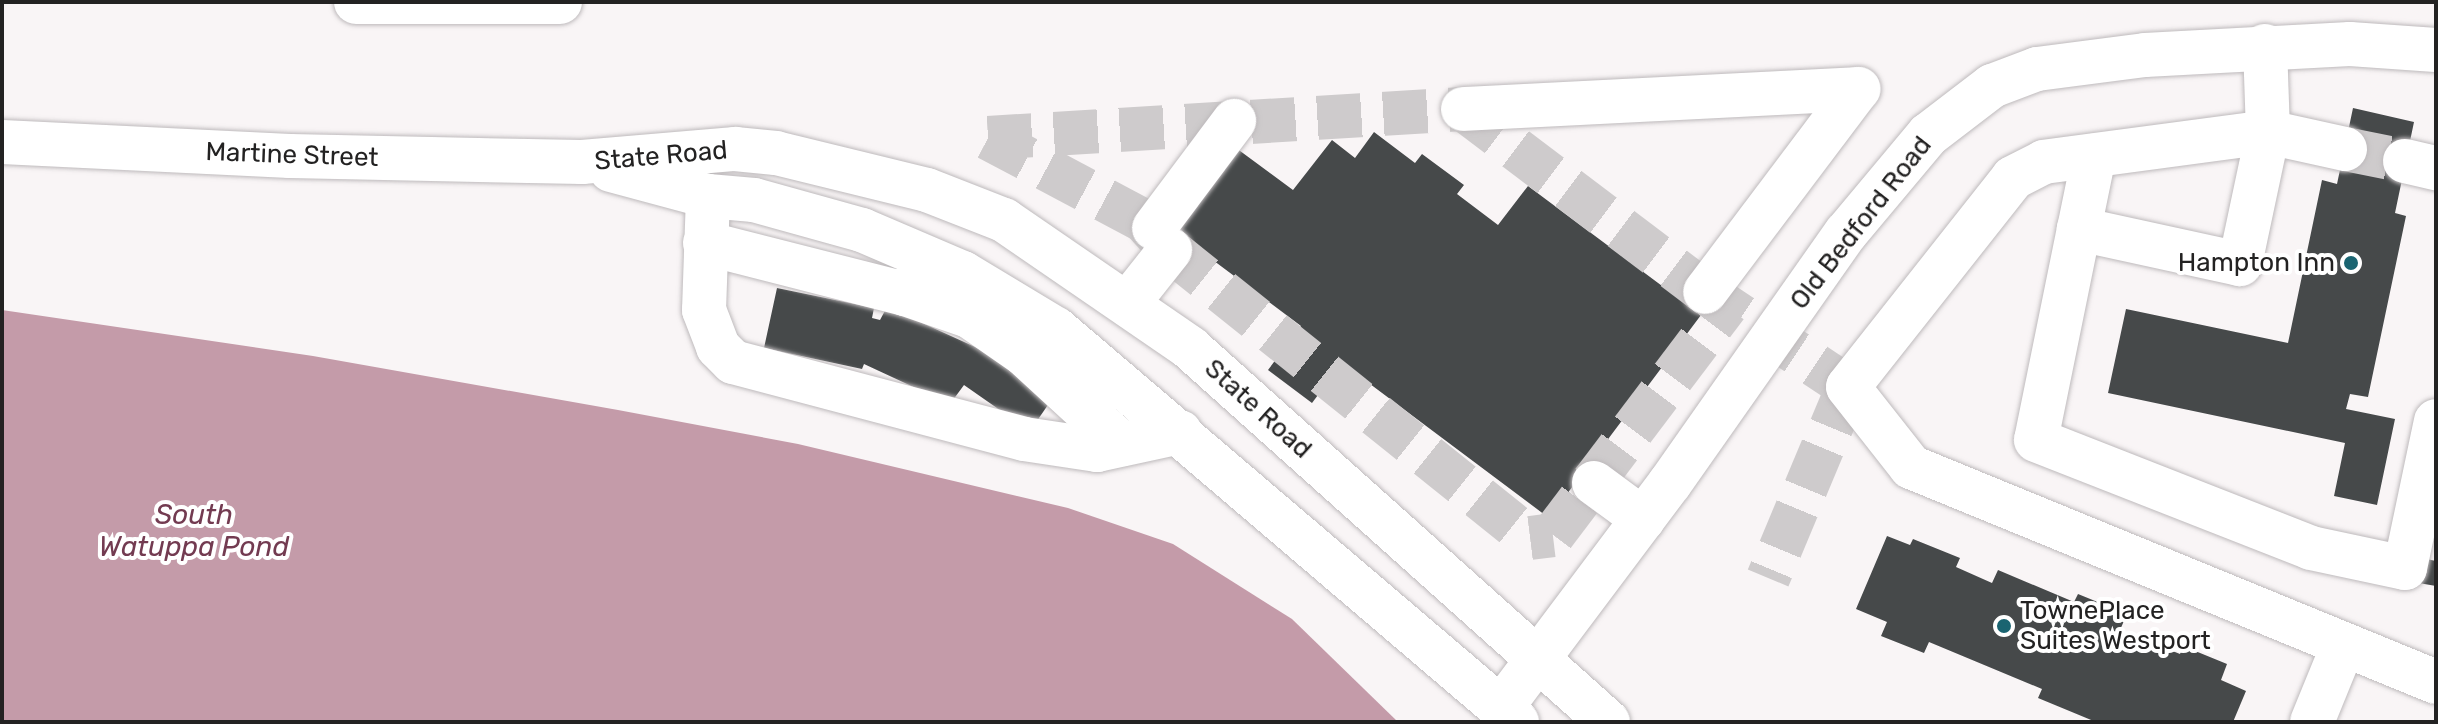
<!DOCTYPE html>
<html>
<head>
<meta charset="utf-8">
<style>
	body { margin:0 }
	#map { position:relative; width:2438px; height:724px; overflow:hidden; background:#f9f5f6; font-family:Rubik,sans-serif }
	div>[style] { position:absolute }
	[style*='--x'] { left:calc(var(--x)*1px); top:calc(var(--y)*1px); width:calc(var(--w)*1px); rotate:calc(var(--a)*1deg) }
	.water>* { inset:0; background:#c49ba9 }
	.building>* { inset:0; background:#46494a }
	.minor-tunnel>* { height:44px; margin-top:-22px; transform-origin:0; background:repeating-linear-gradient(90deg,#cecbcc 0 44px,transparent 0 66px) }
	.roads { filter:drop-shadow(0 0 2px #bebabc) drop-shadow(0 0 2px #bebabc) }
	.minor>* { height:44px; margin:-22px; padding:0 22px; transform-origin:22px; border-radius:22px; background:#fff }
	.major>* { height:44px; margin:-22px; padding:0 22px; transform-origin:22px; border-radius:22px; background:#fff }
	.highway>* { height:44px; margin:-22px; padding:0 22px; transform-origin:22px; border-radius:22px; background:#fff }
	.dots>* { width:22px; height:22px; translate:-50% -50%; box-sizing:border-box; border:4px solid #fff; border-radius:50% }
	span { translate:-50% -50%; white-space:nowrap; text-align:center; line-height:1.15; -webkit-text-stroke:8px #fff; paint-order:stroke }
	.street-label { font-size:26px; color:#232222 }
	.poi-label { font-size:26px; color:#232222 }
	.right { translate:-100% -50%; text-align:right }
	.left { translate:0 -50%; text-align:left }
	.water-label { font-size:28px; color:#733b51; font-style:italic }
	.frame { position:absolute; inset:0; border:4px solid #232222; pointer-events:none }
</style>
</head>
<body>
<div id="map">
	<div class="water">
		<i style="clip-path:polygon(2px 310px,313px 356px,618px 410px,798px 444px,1068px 508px,1173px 544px,1292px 619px,1398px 722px,2px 722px)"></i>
	</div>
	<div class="building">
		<i style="clip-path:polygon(2353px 108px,2414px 122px,2395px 213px,2406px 216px,2368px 397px,2350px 394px,2346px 409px,2395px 419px,2377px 505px,2334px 496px,2345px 443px,2108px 393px,2126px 309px,2288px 343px,2322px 180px,2337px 184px)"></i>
		<i style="clip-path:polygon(1374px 132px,1415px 163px,1422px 154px,1464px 185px,1457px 194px,1498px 225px,1528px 186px,1701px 315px,1549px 518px,1342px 363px,1312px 403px,1268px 370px,1301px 326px,1170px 228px,1232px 145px,1293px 190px,1332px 140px,1355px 158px)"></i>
		<i style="clip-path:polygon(777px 288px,874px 308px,872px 318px,880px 320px,887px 307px,984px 351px,1052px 399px,1030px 431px,964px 385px,950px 404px,864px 364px,862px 369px,764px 348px)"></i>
		<i style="clip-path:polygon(1887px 536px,1910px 545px,1913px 539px,1960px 558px,1956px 567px,1992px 583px,1998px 570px,2074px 602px,2078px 594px,2127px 614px,2120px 630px,2180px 654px,2183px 646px,2227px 664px,2221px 680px,2246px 691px,2233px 722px,2096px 722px,2038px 698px,2042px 689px,1929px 642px,1924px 653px,1881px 636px,1887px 622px,1856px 609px)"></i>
		<i style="clip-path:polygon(2417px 557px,2436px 561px,2436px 586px,2413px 582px)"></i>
	</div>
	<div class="minor-tunnel">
		<i style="--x:988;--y:138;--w:476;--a:-3.5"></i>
		<i style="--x:1463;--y:109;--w:303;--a:37.1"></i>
		<i style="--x:1705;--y:292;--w:172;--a:33.6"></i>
		<i style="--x:1848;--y:387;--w:207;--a:112.7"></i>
		<i style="--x:988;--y:138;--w:177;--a:28"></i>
		<i style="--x:1144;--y:221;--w:39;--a:48"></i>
		<i style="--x:1170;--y:250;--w:461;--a:38.7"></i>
		<i style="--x:1530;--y:538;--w:23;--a:-7"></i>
		<i style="--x:1553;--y:535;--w:287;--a:-52.9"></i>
		<i style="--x:2345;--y:149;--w:61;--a:11.3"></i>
	</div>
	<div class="roads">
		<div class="minor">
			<i style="--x:2265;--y:46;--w:86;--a:88"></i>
			<i style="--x:2268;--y:132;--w:226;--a:172.4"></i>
			<i style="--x:2044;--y:162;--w:35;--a:153"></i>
			<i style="--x:2013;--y:178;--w:266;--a:128.3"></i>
			<i style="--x:1848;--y:387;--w:102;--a:51.8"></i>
			<i style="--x:1911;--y:467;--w:567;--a:22.27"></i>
			<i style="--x:1463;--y:109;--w:396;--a:-2.9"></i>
			<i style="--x:1858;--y:89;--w:254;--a:127"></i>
			<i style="--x:2345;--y:149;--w:79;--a:-167.6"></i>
			<i style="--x:2268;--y:132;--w:135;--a:102"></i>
			<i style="--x:2240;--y:264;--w:165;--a:-167.7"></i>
			<i style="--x:2079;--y:229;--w:215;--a:101.5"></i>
			<i style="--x:2036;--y:440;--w:295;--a:21.4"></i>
			<i style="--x:2311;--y:548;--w:96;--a:12"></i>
			<i style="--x:2405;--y:568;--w:150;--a:-78.1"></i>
			<i style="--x:2405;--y:161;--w:32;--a:13"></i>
			<i style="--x:708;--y:196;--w:114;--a:92"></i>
			<i style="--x:704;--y:310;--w:40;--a:69"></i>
			<i style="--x:718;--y:347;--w:21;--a:45"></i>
			<i style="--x:733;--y:362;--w:301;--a:14.8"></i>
			<i style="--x:1024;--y:439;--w:74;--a:8.6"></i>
			<i style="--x:1097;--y:450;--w:85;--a:-12.2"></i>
			<i style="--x:1154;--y:228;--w:134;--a:-53.2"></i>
			<i style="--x:2079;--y:229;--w:75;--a:-78.4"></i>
			<i style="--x:705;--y:243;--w:206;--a:14.3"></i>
			<i style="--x:905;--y:294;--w:28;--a:-52"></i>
			<i style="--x:905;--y:294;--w:68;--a:19"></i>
			<i style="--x:969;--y:316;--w:67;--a:34.6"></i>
			<i style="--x:1024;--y:354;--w:133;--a:42.6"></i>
			<i style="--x:1128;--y:303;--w:68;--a:-51.6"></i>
			<i style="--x:1594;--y:483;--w:61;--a:36.3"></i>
			<i style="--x:1501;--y:708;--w:281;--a:-53.1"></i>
			<i style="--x:1670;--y:483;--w:306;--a:-54.9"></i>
			<i style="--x:1846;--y:233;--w:128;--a:-50.1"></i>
			<i style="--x:1928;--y:135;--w:81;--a:-37.4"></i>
			<i style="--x:1992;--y:86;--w:48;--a:-20.7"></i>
			<i style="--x:2037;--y:69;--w:109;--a:-7.4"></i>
			<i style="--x:2145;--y:55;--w:205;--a:-3.1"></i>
			<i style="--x:2350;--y:44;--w:86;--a:4"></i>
			<i style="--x:2312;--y:722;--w:82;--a:-67.8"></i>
		</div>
		<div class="major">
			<i style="--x:2;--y:142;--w:288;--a:2.8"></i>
			<i style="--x:290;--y:156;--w:292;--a:1.2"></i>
			<i style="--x:582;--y:162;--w:154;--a:-4.9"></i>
			<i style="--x:735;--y:149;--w:41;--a:5.6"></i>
			<i style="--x:776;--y:153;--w:155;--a:13.8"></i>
			<i style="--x:927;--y:190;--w:83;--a:21.3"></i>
			<i style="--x:1004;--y:220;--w:226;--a:34.5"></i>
			<i style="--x:1190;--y:348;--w:561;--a:41.82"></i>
			<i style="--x:611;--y:170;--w:100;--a:15"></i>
			<i style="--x:708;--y:196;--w:46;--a:5"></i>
			<i style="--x:754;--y:200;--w:112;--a:15.5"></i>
			<i style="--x:862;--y:230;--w:110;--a:23.1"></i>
			<i style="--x:963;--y:273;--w:109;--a:31.1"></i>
			<i style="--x:1056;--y:329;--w:606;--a:40.45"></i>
		</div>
		<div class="highway">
			<i style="--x:356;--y:2;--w:204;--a:0"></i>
		</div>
	</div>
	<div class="dots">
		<i style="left:2351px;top:263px;background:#1a6471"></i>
		<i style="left:2004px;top:626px;background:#1a6471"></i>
	</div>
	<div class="street-label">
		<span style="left:292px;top:155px;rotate:2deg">Martine Street</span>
		<span style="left:661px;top:156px;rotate:-5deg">State Road</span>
		<span style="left:1861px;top:223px;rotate:-52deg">Old Bedford Road</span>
		<span style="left:1258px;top:409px;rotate:42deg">State Road</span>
	</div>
	<div class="poi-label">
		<span class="right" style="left:2335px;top:263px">Hampton Inn</span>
		<span class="left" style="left:2020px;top:626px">TownePlace<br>Suites Westport</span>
	</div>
	<div class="water-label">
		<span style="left:194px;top:531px">South<br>Watuppa Pond</span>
	</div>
	<div class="frame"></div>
</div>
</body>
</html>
